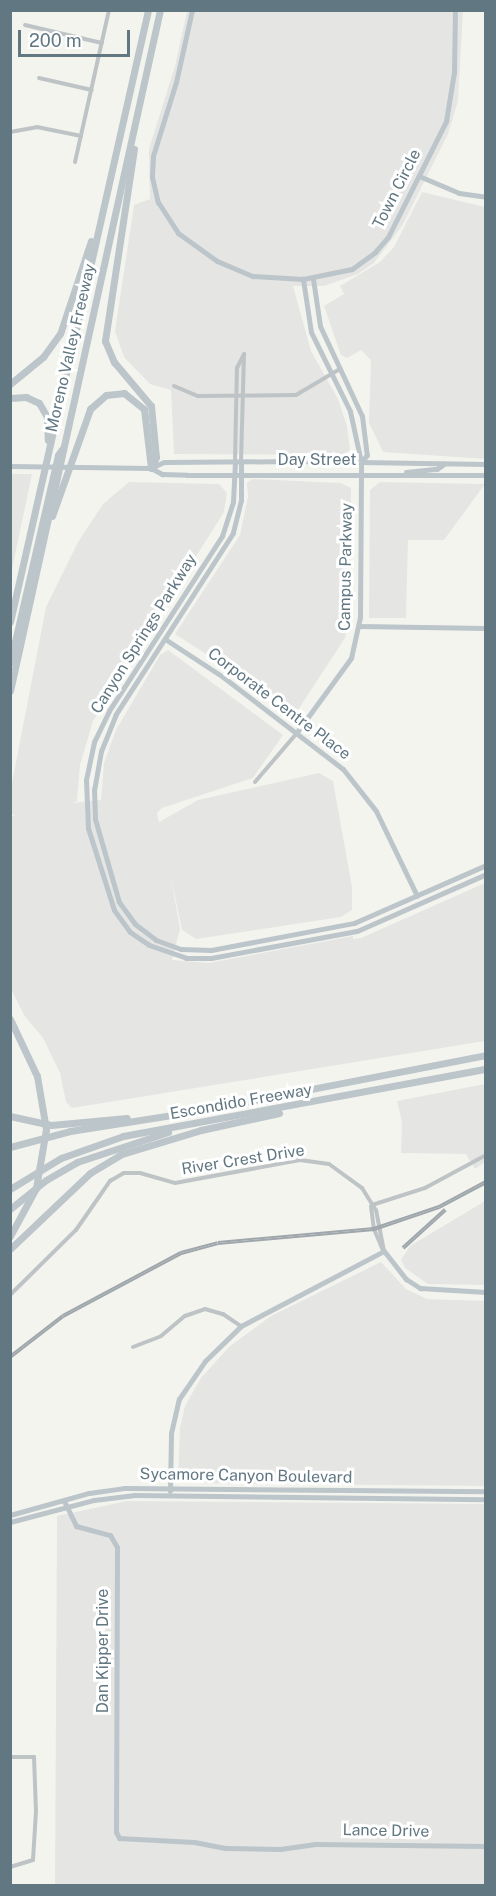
<!DOCTYPE html>
<html>
<head>
<meta charset="utf-8">
<style>
	body { margin:0 }
	#map { position:relative; width:496px; height:1896px; overflow:hidden; background:#f4f4ef; font-family:"Public Sans",sans-serif }
	div>[style] { position:absolute }
	[style*='--x'] { left:calc(var(--x)*1px); top:calc(var(--y)*1px); width:calc(var(--w)*1px); rotate:calc(var(--a)*1deg) }
	.built>* { inset:0; background:#e5e5e3 }
	.street>* { height:4px; margin:-2px; padding:0 2px; transform-origin:2px; border-radius:2px; background:#bec4c6 }
	.secondary>* { height:5px; margin:-2.5px; padding:0 2.5px; transform-origin:2.5px; border-radius:2.5px; background:#bcc5ca }
	.highway>* { height:7px; margin:-3.5px; padding:0 3.5px; transform-origin:3.5px; border-radius:3.5px; background:#bcc5ca }
	.rail>* { height:4px; margin-top:-2px; transform-origin:0; background:repeating-linear-gradient(90deg,#fff 0 4.5px,#9fa7ac 0 9px); box-sizing:border-box; border-block:2px solid #9fa7ac }
	span { translate:-50% -50%; white-space:nowrap; text-align:center; line-height:1.15; -webkit-text-stroke:6px #fff; paint-order:stroke }
	.street-label { font-size:16px; color:#617782 }
	.frame { position:absolute; inset:0; border:12px solid #617782; pointer-events:none }
	.scale { position:absolute; left:18px; top:30px; width:112px; height:27px; box-sizing:border-box; border:3px solid #617782; border-top:0; padding-left:8px; font-size:18px; line-height:21px; white-space:nowrap; color:#617782; -webkit-text-stroke:4px #fff; paint-order:stroke }
</style>
</head>
<body>
<div id="map">
	<div class="built">
		<i style="clip-path:polygon(187px 11px,463px 11px,458px 101px,448px 134px,402px 226px,374px 263px,358px 274px,324px 286px,293px 286px,311px 351px,338px 399px,347px 426px,350px 450px,343px 455px,174px 454px,171px 390px,150px 384px,124px 357px,115px 331px,134px 205px,150px 199px,149px 149px,175px 66px)"></i>
		<i style="clip-path:polygon(422px 192px,485px 207px,485px 459px,383px 452px,369px 423px,371px 360px,361px 350px,347px 358px,341px 355px,324px 306px,344px 294px,340px 286px,380px 262px,394px 247px)"></i>
		<i style="clip-path:polygon(11px 474px,32px 474px,11px 574px,10px 474px)"></i>
		<i style="clip-path:polygon(252px 479px,341px 483px,351px 488px,350px 618px,345px 638px,296px 713px,287px 713px,240px 676px,175px 634px,240px 535px,248px 497px,247px 483px)"></i>
		<i style="clip-path:polygon(129px 482px,219px 484px,227px 493px,224px 512px,93px 721px,80px 765px,77px 801px,72px 803px,101px 800px,104px 763px,116px 730px,160px 655px,168px 650px,283px 735px,253px 778px,162px 808px,157px 813px,159px 822px,198px 800px,319px 773px,333px 781px,352px 887px,352px 910px,341px 917px,196px 939px,182px 930px,170px 872px,180px 929px,172px 960px,209px 963px,353px 936px,353px 939px,361px 938px,485px 883px,485px 1041px,72px 1108px,66px 1102px,60px 1073px,43px 1038px,24px 1015px,11px 989px,10px 817px,15px 815px,11px 814px,11px 788px,46px 607px,78px 542px,103px 504px)"></i>
		<i style="clip-path:polygon(380px 482px,485px 484px,444px 540px,408px 540px,406px 618px,369px 618px,370px 490px)"></i>
		<i style="clip-path:polygon(485px 1084px,485px 1162px,475px 1169px,466px 1154px,401px 1153px,402px 1122px,397px 1101px)"></i>
		<i style="clip-path:polygon(485px 1201px,485px 1285px,428px 1284px,405px 1268px,401px 1260px,410px 1246px)"></i>
		<i style="clip-path:polygon(381px 1262px,406px 1289px,427px 1299px,485px 1301px,485px 1486px,183px 1483px,178px 1480px,180px 1428px,185px 1406px,201px 1378px,229px 1347px,271px 1316px)"></i>
		<i style="clip-path:polygon(127px 1501px,485px 1504px,485px 1885px,55px 1886px,57px 1516px)"></i>
	</div>
	<div class="street">
		<i style="--x:25;--y:25;--w:79;--a:13.2"></i>
		<i style="--x:39;--y:78;--w:54;--a:12.8"></i>
		<i style="--x:10;--y:132;--w:27;--a:-10"></i>
		<i style="--x:37;--y:127;--w:45;--a:11.6"></i>
		<i style="--x:75;--y:162;--w:156;--a:-77.4"></i>
		<i style="--x:174;--y:386;--w:26;--a:23"></i>
		<i style="--x:198;--y:396;--w:98;--a:-0.6"></i>
		<i style="--x:296;--y:395;--w:51;--a:-30.6"></i>
		<i style="--x:235;--y:461;--w:93;--a:-88.8"></i>
		<i style="--x:237;--y:368;--w:16;--a:-63"></i>
		<i style="--x:241;--y:462;--w:106;--a:-88.4"></i>
		<i style="--x:255;--y:782;--w:65;--a:-49.4"></i>
		<i style="--x:372;--y:1205;--w:56;--a:-17.8"></i>
		<i style="--x:425;--y:1188;--w:69;--a:-28.4"></i>
		<i style="--x:371;--y:1206;--w:23;--a:83"></i>
		<i style="--x:374;--y:1229;--w:23;--a:67"></i>
		<i style="--x:10;--y:1295;--w:93;--a:-44.6"></i>
		<i style="--x:76;--y:1230;--w:60;--a:-55.2"></i>
		<i style="--x:110;--y:1181;--w:16;--a:-30"></i>
		<i style="--x:124;--y:1173;--w:16;--a:0"></i>
		<i style="--x:140;--y:1173;--w:36;--a:16"></i>
		<i style="--x:175;--y:1183;--w:127;--a:-10.4"></i>
		<i style="--x:300;--y:1160;--w:29;--a:8"></i>
		<i style="--x:329;--y:1164;--w:41;--a:36"></i>
		<i style="--x:362;--y:1188;--w:26;--a:58"></i>
		<i style="--x:376;--y:1210;--w:42;--a:79"></i>
		<i style="--x:133;--y:1347;--w:30;--a:-21"></i>
		<i style="--x:161;--y:1336;--w:31;--a:-40"></i>
		<i style="--x:185;--y:1316;--w:21;--a:-19"></i>
		<i style="--x:205;--y:1309;--w:19;--a:16"></i>
		<i style="--x:223;--y:1314;--w:22;--a:34"></i>
		<i style="--x:10;--y:1757;--w:24;--a:0"></i>
		<i style="--x:34;--y:1757;--w:54;--a:87.9"></i>
		<i style="--x:36;--y:1811;--w:49;--a:93.5"></i>
		<i style="--x:33;--y:1860;--w:24;--a:163"></i>
	</div>
	<div class="secondary">
		<i style="--x:192;--y:10;--w:74;--a:102.5"></i>
		<i style="--x:176;--y:82;--w:77;--a:107.3"></i>
		<i style="--x:153;--y:156;--w:21;--a:93"></i>
		<i style="--x:152;--y:177;--w:26;--a:77"></i>
		<i style="--x:158;--y:202;--w:37;--a:57"></i>
		<i style="--x:178;--y:233;--w:48;--a:35.7"></i>
		<i style="--x:217;--y:261;--w:39;--a:23"></i>
		<i style="--x:253;--y:276;--w:50;--a:3.4"></i>
		<i style="--x:303;--y:279;--w:50;--a:-11.5"></i>
		<i style="--x:352;--y:269;--w:29;--a:-36"></i>
		<i style="--x:375;--y:252;--w:20;--a:-49"></i>
		<i style="--x:388;--y:237;--w:130;--a:-63.4"></i>
		<i style="--x:446;--y:121;--w:50;--a:-80.7"></i>
		<i style="--x:454;--y:72;--w:62;--a:-89.1"></i>
		<i style="--x:419;--y:176;--w:43;--a:23"></i>
		<i style="--x:459;--y:193;--w:27;--a:8"></i>
		<i style="--x:313;--y:279;--w:48;--a:81.5"></i>
		<i style="--x:320;--y:326;--w:99;--a:65"></i>
		<i style="--x:362;--y:416;--w:39;--a:83"></i>
		<i style="--x:367;--y:455;--w:9;--a:131"></i>
		<i style="--x:235;--y:462;--w:40;--a:92.9"></i>
		<i style="--x:233;--y:502;--w:36;--a:108"></i>
		<i style="--x:222;--y:536;--w:208;--a:122.9"></i>
		<i style="--x:109;--y:711;--w:34;--a:116"></i>
		<i style="--x:94;--y:742;--w:39;--a:102"></i>
		<i style="--x:86;--y:780;--w:48;--a:87.6"></i>
		<i style="--x:88;--y:828;--w:86;--a:72.4"></i>
		<i style="--x:114;--y:910;--w:27;--a:54"></i>
		<i style="--x:130;--y:932;--w:23;--a:34"></i>
		<i style="--x:149;--y:945;--w:39;--a:19"></i>
		<i style="--x:186;--y:958;--w:25;--a:0"></i>
		<i style="--x:211;--y:958;--w:148;--a:-10.5"></i>
		<i style="--x:357;--y:931;--w:141;--a:-23.8"></i>
		<i style="--x:241;--y:462;--w:38;--a:90"></i>
		<i style="--x:241;--y:500;--w:34;--a:104"></i>
		<i style="--x:233;--y:533;--w:216;--a:122.9"></i>
		<i style="--x:116;--y:714;--w:40;--a:112"></i>
		<i style="--x:101;--y:751;--w:39;--a:100"></i>
		<i style="--x:94;--y:789;--w:30;--a:88"></i>
		<i style="--x:95;--y:819;--w:86;--a:73.9"></i>
		<i style="--x:119;--y:902;--w:27;--a:54"></i>
		<i style="--x:135;--y:924;--w:26;--a:37"></i>
		<i style="--x:156;--y:940;--w:27;--a:20"></i>
		<i style="--x:181;--y:949;--w:30;--a:2"></i>
		<i style="--x:211;--y:950;--w:146;--a:-10.7"></i>
		<i style="--x:354;--y:923;--w:144;--a:-23.7"></i>
		<i style="--x:10;--y:466;--w:141;--a:0.8"></i>
		<i style="--x:151;--y:468;--w:14;--a:-25"></i>
		<i style="--x:164;--y:462;--w:131;--a:-0.4"></i>
		<i style="--x:295;--y:461;--w:191;--a:0.9"></i>
		<i style="--x:151;--y:468;--w:13;--a:29"></i>
		<i style="--x:162;--y:474;--w:25;--a:2"></i>
		<i style="--x:187;--y:475;--w:299;--a:0"></i>
		<i style="--x:406;--y:472;--w:31;--a:-6"></i>
		<i style="--x:437;--y:469;--w:9;--a:-36"></i>
		<i style="--x:359;--y:626;--w:127;--a:0.9"></i>
		<i style="--x:165;--y:639;--w:69;--a:33.2"></i>
		<i style="--x:223;--y:677;--w:151;--a:37.5"></i>
		<i style="--x:343;--y:769;--w:53;--a:51.8"></i>
		<i style="--x:376;--y:811;--w:94;--a:64.2"></i>
		<i style="--x:297;--y:732;--w:92;--a:-53.9"></i>
		<i style="--x:351;--y:658;--w:42;--a:-77.6"></i>
		<i style="--x:360;--y:617;--w:155;--a:-89.6"></i>
		<i style="--x:361;--y:462;--w:52;--a:-102.2"></i>
		<i style="--x:350;--y:411;--w:88;--a:-116.3"></i>
		<i style="--x:311;--y:332;--w:54;--a:-98.6"></i>
		<i style="--x:170;--y:1491;--w:58;--a:-89"></i>
		<i style="--x:171;--y:1433;--w:35;--a:-77"></i>
		<i style="--x:179;--y:1399;--w:46;--a:-55.6"></i>
		<i style="--x:205;--y:1361;--w:50;--a:-44.2"></i>
		<i style="--x:241;--y:1326;--w:161;--a:-27.7"></i>
		<i style="--x:384;--y:1251;--w:36;--a:52"></i>
		<i style="--x:406;--y:1279;--w:17;--a:33"></i>
		<i style="--x:420;--y:1288;--w:66;--a:3.5"></i>
		<i style="--x:64;--y:1501;--w:28;--a:64"></i>
		<i style="--x:76;--y:1526;--w:35;--a:15"></i>
		<i style="--x:110;--y:1535;--w:14;--a:60"></i>
		<i style="--x:117;--y:1547;--w:285;--a:90.2"></i>
		<i style="--x:116;--y:1832;--w:7;--a:63"></i>
		<i style="--x:119;--y:1838;--w:75;--a:3.1"></i>
		<i style="--x:194;--y:1842;--w:33;--a:11"></i>
		<i style="--x:226;--y:1848;--w:54;--a:1.1"></i>
		<i style="--x:280;--y:1849;--w:34;--a:-8"></i>
		<i style="--x:314;--y:1844;--w:172;--a:0.7"></i>
		<i style="--x:10;--y:1515;--w:82;--a:-15.6"></i>
		<i style="--x:89;--y:1493;--w:35;--a:-8"></i>
		<i style="--x:124;--y:1488;--w:362;--a:0.5"></i>
		<i style="--x:10;--y:1522;--w:87;--a:-14.7"></i>
		<i style="--x:94;--y:1500;--w:41;--a:-7"></i>
		<i style="--x:135;--y:1495;--w:351;--a:0.7"></i>
	</div>
	<div class="highway">
		<i style="--x:134;--y:149;--w:194;--a:98.6"></i>
		<i style="--x:105;--y:341;--w:23;--a:67"></i>
		<i style="--x:114;--y:362;--w:57;--a:49.9"></i>
		<i style="--x:151;--y:406;--w:51;--a:84.4"></i>
		<i style="--x:156;--y:457;--w:12;--a:114"></i>
		<i style="--x:10;--y:384;--w:43;--a:-39.3"></i>
		<i style="--x:43;--y:357;--w:29;--a:-54"></i>
		<i style="--x:60;--y:334;--w:98;--a:-71.6"></i>
		<i style="--x:10;--y:398;--w:16;--a:-4"></i>
		<i style="--x:26;--y:397;--w:14;--a:25"></i>
		<i style="--x:39;--y:403;--w:16;--a:60"></i>
		<i style="--x:47;--y:417;--w:23;--a:88"></i>
		<i style="--x:52;--y:516;--w:114;--a:-70.4"></i>
		<i style="--x:90;--y:409;--w:21;--a:-41"></i>
		<i style="--x:106;--y:395;--w:18;--a:-6"></i>
		<i style="--x:124;--y:393;--w:26;--a:39"></i>
		<i style="--x:144;--y:409;--w:59;--a:83.2"></i>
		<i style="--x:10;--y:622;--w:627;--a:-77.29"></i>
		<i style="--x:10;--y:663;--w:213;--a:-77"></i>
		<i style="--x:58;--y:455;--w:7;--a:-56"></i>
		<i style="--x:10;--y:691;--w:697;--a:-77.58"></i>
		<i style="--x:10;--y:1019;--w:63;--a:64.7"></i>
		<i style="--x:37;--y:1076;--w:54;--a:80.4"></i>
		<i style="--x:46;--y:1129;--w:60;--a:99.6"></i>
		<i style="--x:36;--y:1188;--w:55;--a:118.4"></i>
		<i style="--x:10;--y:1116;--w:42;--a:12.4"></i>
		<i style="--x:51;--y:1125;--w:76;--a:-5.3"></i>
		<i style="--x:10;--y:1147;--w:62;--a:-14.9"></i>
		<i style="--x:70;--y:1131;--w:130;--a:-8.9"></i>
		<i style="--x:198;--y:1111;--w:293;--a:-11"></i>
		<i style="--x:10;--y:1189;--w:60;--a:-31.3"></i>
		<i style="--x:61;--y:1158;--w:66;--a:-19.5"></i>
		<i style="--x:123;--y:1136;--w:369;--a:-10.5"></i>
		<i style="--x:10;--y:1209;--w:46;--a:-38.9"></i>
		<i style="--x:46;--y:1180;--w:36;--a:-30"></i>
		<i style="--x:77;--y:1162;--w:96;--a:-18.2"></i>
		<i style="--x:10;--y:1249;--w:110;--a:-43.5"></i>
		<i style="--x:90;--y:1173;--w:37;--a:-31"></i>
		<i style="--x:122;--y:1154;--w:83;--a:-16.9"></i>
		<i style="--x:201;--y:1130;--w:80;--a:-12.3"></i>
	</div>
	<div class="rail">
		<i style="--x:403;--y:1248;--w:57;--a:-42.1"></i>
		<i style="--x:10;--y:1357;--w:67;--a:-37.7"></i>
		<i style="--x:63;--y:1316;--w:134;--a:-28.1"></i>
		<i style="--x:181;--y:1253;--w:38;--a:-15"></i>
		<i style="--x:218;--y:1243;--w:157;--a:-5.1"></i>
		<i style="--x:374;--y:1229;--w:69;--a:-18.7"></i>
		<i style="--x:439;--y:1207;--w:53;--a:-28"></i>
	</div>
	<div class="street-label">
		<span style="left:397px;top:189px;rotate:-63deg">Town Circle</span>
		<span style="left:71px;top:348px;rotate:-77deg">Moreno Valley Freeway</span>
		<span style="left:317px;top:460px">Day Street</span>
		<span style="left:346px;top:567px;rotate:-89deg">Campus Parkway</span>
		<span style="left:144px;top:634px;rotate:-58deg">Canyon Springs Parkway</span>
		<span style="left:279px;top:704px;rotate:37deg">Corporate Centre Place</span>
		<span style="left:241px;top:1102px;rotate:-10deg">Escondido Freeway</span>
		<span style="left:243px;top:1160px;rotate:-9deg">River Crest Drive</span>
		<span style="left:246px;top:1476px;rotate:1deg">Sycamore Canyon Boulevard</span>
		<span style="left:103px;top:1651px;rotate:-90deg">Dan Kipper Drive</span>
		<span style="left:386px;top:1831px;rotate:1deg">Lance Drive</span>
	</div>
	<div class="frame"></div>
	<div class="scale">200 m</div>
</div>
</body>
</html>
